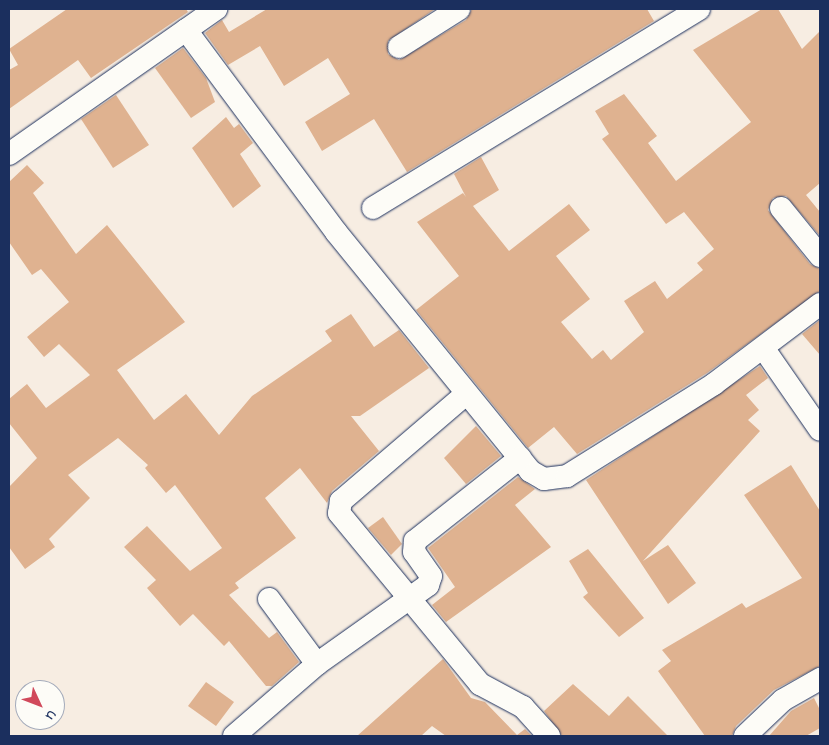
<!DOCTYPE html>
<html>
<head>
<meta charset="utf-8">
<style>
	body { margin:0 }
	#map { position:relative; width:829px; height:745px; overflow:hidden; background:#f7ede2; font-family:"Indie Flower",sans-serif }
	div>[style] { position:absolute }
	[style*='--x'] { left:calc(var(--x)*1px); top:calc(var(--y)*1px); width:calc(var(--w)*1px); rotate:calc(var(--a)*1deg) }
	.building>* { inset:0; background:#dfb290 }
	.roads { filter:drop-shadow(0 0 1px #1b2f5e) drop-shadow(0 0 1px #1b2f5e) }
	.minor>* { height:22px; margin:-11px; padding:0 11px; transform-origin:11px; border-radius:11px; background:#fdfcf7 }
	span { translate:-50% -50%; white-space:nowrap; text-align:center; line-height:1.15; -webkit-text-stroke:5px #fdfcf7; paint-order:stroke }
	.frame { position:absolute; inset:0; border:10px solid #1b2f5e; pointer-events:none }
	.north { position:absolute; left:15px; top:680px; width:50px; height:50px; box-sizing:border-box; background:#fdfcf7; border:1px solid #a3aaba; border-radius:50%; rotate:133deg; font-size:14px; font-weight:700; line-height:20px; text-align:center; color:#1b2f5e }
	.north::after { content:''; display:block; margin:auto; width:18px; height:22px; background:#d1495b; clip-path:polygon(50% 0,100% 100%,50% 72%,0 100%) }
</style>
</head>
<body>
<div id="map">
	<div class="building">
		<i style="clip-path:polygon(67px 9px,186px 9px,188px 12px,91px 78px,78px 60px,9px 109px,9px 70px,18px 65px,9px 49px)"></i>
		<i style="clip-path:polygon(267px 9px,435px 9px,388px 41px,388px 54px,399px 60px,466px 20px,472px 9px,647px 9px,654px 21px,407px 172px,374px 119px,322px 151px,305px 122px,350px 94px,328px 58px,284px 86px,260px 46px,228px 65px,205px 33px,222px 20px,229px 32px)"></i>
		<i style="clip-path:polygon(762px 9px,778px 9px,802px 49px,820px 31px,820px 183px,806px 195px,820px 212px,820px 236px,786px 196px,773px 198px,768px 210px,810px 264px,820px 269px,820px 291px,707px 373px,577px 454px,554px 427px,528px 448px,416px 310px,459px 276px,417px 222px,463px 193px,466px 197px,454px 174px,481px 157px,499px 190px,473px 206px,509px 251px,569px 204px,590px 230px,556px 256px,590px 299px,561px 322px,592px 359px,603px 350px,611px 360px,644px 332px,624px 301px,655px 281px,667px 299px,703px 270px,697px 263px,714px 249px,684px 212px,666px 224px,602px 139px,609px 134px,595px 111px,624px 94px,657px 136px,648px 143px,676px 181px,751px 122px,693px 50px)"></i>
		<i style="clip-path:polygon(183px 48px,206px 78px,215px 102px,191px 118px,155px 68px)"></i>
		<i style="clip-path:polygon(116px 95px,149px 145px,113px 168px,81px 119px)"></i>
		<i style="clip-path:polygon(226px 117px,234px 128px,239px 124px,253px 143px,240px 154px,261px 186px,233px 208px,192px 148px)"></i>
		<i style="clip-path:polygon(27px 165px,44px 183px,33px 193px,76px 254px,107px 225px,185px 322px,117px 370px,154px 420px,186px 394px,219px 435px,252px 396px,332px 341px,325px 331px,351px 314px,374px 347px,399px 330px,429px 368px,360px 416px,351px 416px,379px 451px,332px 491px,327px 503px,300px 468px,265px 498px,296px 538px,235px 583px,239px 588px,229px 595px,269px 638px,277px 632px,299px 662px,272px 686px,266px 686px,229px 641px,224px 646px,193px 614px,180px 626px,147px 588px,156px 580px,124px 547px,147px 526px,190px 571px,222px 548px,175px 485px,166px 493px,145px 468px,148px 465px,118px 438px,68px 475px,90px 498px,49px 539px,55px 547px,25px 569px,9px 547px,9px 487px,37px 458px,9px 423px,9px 399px,27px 384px,46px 408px,90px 375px,59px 344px,44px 357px,27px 337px,69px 302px,41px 269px,32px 275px,9px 242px,9px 182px)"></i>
		<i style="clip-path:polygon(820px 320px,820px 355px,802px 334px)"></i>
		<i style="clip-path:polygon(760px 366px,768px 378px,746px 395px,759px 410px,748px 420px,760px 431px,643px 561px,668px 545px,696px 583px,668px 604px,586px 480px)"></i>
		<i style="clip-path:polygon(476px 426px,501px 456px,466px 484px,444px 458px)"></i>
		<i style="clip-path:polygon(791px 465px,820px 511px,820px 666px,774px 690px,736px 726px,732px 736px,705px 736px,658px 671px,671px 661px,662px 650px,742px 603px,746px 608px,802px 578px,744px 495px)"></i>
		<i style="clip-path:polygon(518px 477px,535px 489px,515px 505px,551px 547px,446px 622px,432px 605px,455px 587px,428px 548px)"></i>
		<i style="clip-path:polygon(383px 517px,402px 544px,391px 555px,368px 528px)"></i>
		<i style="clip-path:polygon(588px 549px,644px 618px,619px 637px,583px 597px,588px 593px,569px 561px)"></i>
		<i style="clip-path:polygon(443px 659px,471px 698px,485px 702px,517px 735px,525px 729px,532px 736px,446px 736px,432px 726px,421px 736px,357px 736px)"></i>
		<i style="clip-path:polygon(206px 682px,234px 702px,216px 726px,188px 706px)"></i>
		<i style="clip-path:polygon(573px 684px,609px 716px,628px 696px,668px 736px,562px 736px,544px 711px)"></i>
		<i style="clip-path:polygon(814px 698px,820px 710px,820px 728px,806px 736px,769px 736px,791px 711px)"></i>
	</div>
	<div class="roads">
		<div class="minor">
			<i style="--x:186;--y:30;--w:37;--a:-35"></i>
			<i style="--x:399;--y:47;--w:71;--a:-32.3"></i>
			<i style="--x:9;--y:154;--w:216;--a:-35"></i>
			<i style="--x:186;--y:30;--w:252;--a:53.4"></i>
			<i style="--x:336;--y:232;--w:308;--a:50.9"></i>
			<i style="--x:530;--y:471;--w:16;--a:30"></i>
			<i style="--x:544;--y:479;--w:23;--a:-7"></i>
			<i style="--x:567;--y:476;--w:173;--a:-32"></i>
			<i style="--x:714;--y:384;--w:133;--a:-37"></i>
			<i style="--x:373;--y:208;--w:382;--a:-31.4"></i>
			<i style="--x:781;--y:208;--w:62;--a:50.9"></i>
			<i style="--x:764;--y:349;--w:98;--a:55.3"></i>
			<i style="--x:466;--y:394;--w:165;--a:139.4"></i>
			<i style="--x:341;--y:501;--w:12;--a:99"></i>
			<i style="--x:339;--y:513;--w:222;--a:50.5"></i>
			<i style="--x:480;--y:684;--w:49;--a:28.1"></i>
			<i style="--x:523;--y:707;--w:39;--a:48"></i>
			<i style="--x:269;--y:599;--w:81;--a:53.6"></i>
			<i style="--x:234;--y:736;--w:110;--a:-40.9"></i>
			<i style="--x:317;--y:664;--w:136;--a:-35.4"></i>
			<i style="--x:428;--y:585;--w:9;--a:-72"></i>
			<i style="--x:431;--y:576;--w:29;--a:-125"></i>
			<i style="--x:414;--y:552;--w:11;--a:-85"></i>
			<i style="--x:415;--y:541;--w:134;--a:-38.3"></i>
			<i style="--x:745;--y:736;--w:52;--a:-43.5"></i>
			<i style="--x:783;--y:700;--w:43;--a:-29.6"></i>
		</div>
	</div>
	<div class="frame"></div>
	<div class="north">U</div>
</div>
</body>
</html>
